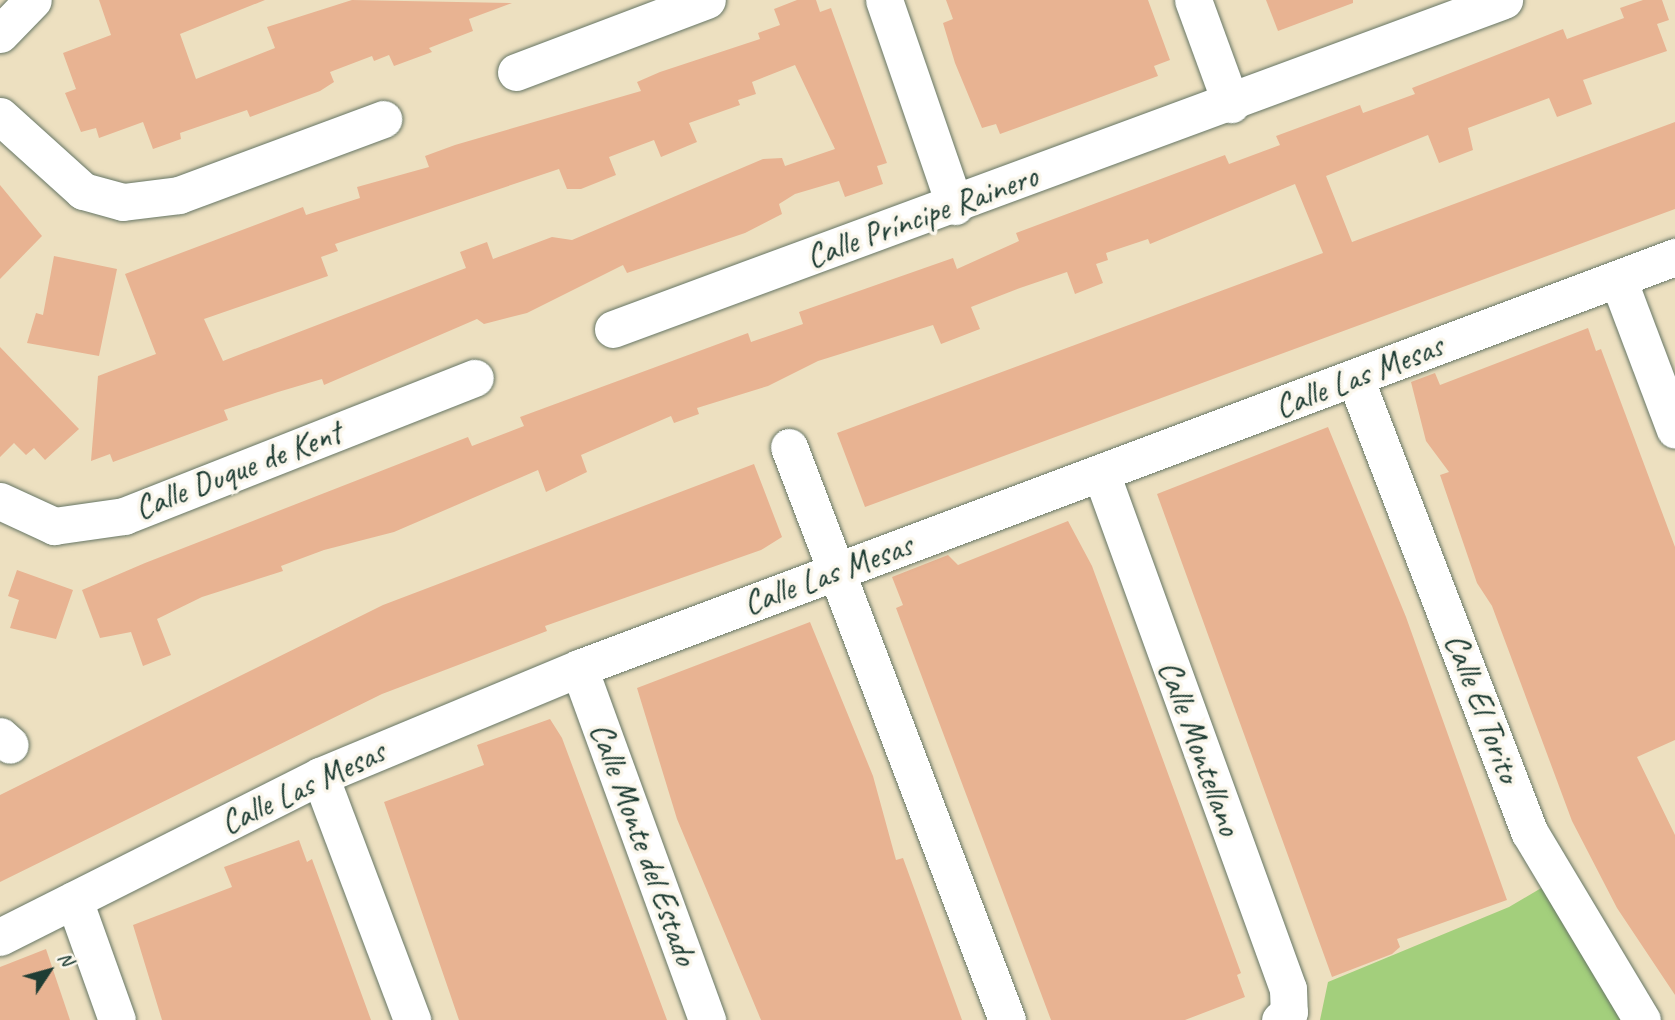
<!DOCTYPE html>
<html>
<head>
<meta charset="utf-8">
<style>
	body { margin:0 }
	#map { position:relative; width:1675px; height:1020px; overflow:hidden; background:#ede0c0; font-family:Caveat,sans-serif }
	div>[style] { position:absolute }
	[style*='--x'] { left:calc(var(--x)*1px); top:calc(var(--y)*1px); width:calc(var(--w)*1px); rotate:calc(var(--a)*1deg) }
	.green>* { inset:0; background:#a3cf7c }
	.building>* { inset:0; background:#e8b392 }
	.roads { filter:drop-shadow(0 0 2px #677665) drop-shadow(0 0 2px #677665) }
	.minor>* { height:37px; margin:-18.5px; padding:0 18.5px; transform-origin:18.5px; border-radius:18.5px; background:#fff }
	span { translate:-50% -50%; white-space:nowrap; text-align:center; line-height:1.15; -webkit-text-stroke:7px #fbf7ec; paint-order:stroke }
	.street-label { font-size:33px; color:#1f3d34 }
	.north { position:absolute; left:14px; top:936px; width:70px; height:70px; -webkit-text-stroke:5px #fbf7ec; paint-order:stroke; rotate:54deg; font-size:19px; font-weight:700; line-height:28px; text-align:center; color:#1f3d34 }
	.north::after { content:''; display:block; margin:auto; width:24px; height:32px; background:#1f3d34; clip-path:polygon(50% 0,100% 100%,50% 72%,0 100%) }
</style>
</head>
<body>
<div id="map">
	<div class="green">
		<i style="clip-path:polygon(1543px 887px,1626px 1020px,1320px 1020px,1328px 982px,1509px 907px)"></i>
	</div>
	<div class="building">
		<i style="clip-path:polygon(99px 0,265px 0,180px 34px,196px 79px,275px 48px,267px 27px,352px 0,512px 3px,469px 19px,473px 31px,429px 48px,432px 52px,394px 66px,389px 55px,374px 61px,372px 56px,330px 72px,334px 82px,320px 91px,250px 117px,247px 110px,180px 133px,181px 139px,153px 149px,143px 122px,99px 138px,96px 128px,81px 132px,65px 93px,76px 89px,63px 53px,111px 35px)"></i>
		<i style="clip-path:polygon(evenodd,797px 0,816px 0,820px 12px,831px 8px,887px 163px,877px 166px,883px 184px,845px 197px,839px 181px,795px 194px,779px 204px,782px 214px,745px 233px,627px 273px,623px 265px,527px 313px,484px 324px,477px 319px,324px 385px,322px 379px,278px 392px,224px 410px,228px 420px,113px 462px,110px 454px,91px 461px,98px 376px,156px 354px,125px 274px,303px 207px,306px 215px,360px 198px,357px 187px,429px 167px,425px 156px,455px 145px,641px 91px,637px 82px,660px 72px,760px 39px,758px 33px,780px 25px,774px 9px,797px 0,795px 65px,835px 149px,785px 166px,782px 158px,763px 159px,572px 240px,552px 237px,493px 259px,487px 242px,460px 252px,466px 268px,223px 361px,204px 319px,328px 276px,321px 257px,338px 251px,335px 244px,559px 169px,567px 189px,581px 189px,616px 175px,609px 157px,654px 140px,661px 157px,697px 142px,689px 123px,740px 105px,738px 100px,756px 94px,752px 82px,795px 65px)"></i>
		<i style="clip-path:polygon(946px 0,1148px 0,1170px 60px,1154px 66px,1158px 76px,1000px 134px,996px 124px,982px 128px,955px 63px,943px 23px,953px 19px)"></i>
		<i style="clip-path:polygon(1266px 0,1353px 0,1353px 3px,1278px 31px)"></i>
		<i style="clip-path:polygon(1643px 0,1662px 0,1669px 20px,1657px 24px,1667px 51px,1583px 80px,1592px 104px,1557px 117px,1549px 98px,1468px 128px,1473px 150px,1439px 163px,1428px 135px,1326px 176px,1352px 242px,1675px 122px,1675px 209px,865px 507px,837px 433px,1323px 253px,1295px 184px,1150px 244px,1148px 239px,1106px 253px,1108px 260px,1096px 264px,1103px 283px,1075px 294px,1067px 272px,1020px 288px,971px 307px,980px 329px,941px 344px,933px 325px,818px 361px,768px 386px,697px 408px,699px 414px,674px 423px,671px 416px,581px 455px,587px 472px,546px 492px,538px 470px,394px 532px,324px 550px,281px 566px,283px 571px,202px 597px,157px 619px,171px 655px,143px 666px,131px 632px,100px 638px,82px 590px,145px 563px,468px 437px,472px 446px,524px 426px,520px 417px,748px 333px,751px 342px,803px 324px,799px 312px,953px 258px,957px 269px,1019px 241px,1016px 233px,1225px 155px,1229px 164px,1280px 145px,1276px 136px,1360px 105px,1363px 113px,1415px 94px,1412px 88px,1563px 29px,1567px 39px,1624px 18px,1620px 8px)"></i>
		<i style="clip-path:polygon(0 185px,42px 236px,0 279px)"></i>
		<i style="clip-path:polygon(54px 256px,117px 269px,99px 356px,27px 343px,36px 313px,43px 315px)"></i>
		<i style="clip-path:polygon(1588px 328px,1596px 351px,1601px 349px,1675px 547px,1675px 740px,1637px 757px,1675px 835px,1675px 995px,1617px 908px,1572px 821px,1492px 606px,1477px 583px,1440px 475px,1449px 472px,1426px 441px,1411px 382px,1435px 373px,1440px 385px)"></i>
		<i style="clip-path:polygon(0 347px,79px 429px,45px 460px,34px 448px,26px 455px,14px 443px,0 457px)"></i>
		<i style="clip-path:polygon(1328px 427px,1406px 617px,1507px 900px,1397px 939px,1400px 947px,1392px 954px,1332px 977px,1157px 494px)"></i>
		<i style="clip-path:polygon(754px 464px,782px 537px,761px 550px,545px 626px,547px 631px,382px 694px,0 882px,0 795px,383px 605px)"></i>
		<i style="clip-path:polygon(1068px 521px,1092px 566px,1241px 973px,1237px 975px,1245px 997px,1185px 1020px,1051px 1020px,896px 608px,903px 605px,892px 577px,948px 555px,958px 565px)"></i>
		<i style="clip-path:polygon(17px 570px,73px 590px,56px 639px,10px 628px,19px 600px,8px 596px)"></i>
		<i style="clip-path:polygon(810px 622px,873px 776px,896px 860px,903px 858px,962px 1020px,761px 1020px,677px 819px,637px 688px)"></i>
		<i style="clip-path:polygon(550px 719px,562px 738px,667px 1020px,459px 1020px,384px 802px,484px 765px,477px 745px)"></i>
		<i style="clip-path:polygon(299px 840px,307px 862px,312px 859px,371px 1020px,162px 1020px,133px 925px,232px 887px,224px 867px)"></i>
		<i style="clip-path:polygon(46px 949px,70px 1020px,0 1020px,0 967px)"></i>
	</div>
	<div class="roads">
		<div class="minor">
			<i style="--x:884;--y:0;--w:218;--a:71"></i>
			<i style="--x:1193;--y:0;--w:111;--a:69.9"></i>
			<i style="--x:0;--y:34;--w:47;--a:-45.9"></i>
			<i style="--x:516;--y:72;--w:204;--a:-20.7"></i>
			<i style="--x:0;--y:116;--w:112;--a:42.1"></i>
			<i style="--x:83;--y:191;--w:41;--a:15.4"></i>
			<i style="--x:123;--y:202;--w:56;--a:-7.1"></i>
			<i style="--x:179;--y:195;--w:218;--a:-20.4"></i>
			<i style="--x:1618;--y:279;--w:161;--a:69.3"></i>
			<i style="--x:613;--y:329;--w:950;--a:-20.27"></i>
			<i style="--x:1355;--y:378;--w:487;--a:69"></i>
			<i style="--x:1530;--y:833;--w:218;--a:59.1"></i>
			<i style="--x:789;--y:447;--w:613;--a:69.17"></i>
			<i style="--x:1101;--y:473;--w:549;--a:70.08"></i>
			<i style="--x:1288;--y:989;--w:23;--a:88"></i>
			<i style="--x:1289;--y:1012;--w:12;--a:138"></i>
			<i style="--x:0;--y:501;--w:60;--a:24.8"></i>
			<i style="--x:54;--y:526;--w:71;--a:-8.1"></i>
			<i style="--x:124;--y:516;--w:377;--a:-21.5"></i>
			<i style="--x:579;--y:668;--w:375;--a:70"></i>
			<i style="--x:0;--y:736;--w:13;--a:42"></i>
			<i style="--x:320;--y:776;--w:261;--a:69.3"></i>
			<i style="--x:74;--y:900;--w:127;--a:70.3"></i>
			<i style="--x:0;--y:937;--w:358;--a:-26.7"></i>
			<i style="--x:320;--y:776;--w:281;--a:-22.6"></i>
			<i style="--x:579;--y:668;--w:1171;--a:-20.56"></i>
		</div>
	</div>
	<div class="street-label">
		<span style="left:922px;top:217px;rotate:-20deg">Calle Príncipe Rainero</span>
		<span style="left:1359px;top:377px;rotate:-21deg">Calle Las Mesas</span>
		<span style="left:238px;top:471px;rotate:-21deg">Calle Duque de Kent</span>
		<span style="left:828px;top:575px;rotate:-20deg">Calle Las Mesas</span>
		<span style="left:1482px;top:708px;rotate:69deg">Calle El Torito</span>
		<span style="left:1199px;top:748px;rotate:70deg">Calle Montellano</span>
		<span style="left:303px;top:788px;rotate:-25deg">Calle Las Mesas</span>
		<span style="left:643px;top:844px;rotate:70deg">Calle Monte del Estado</span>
	</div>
	<div class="north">N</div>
</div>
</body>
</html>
